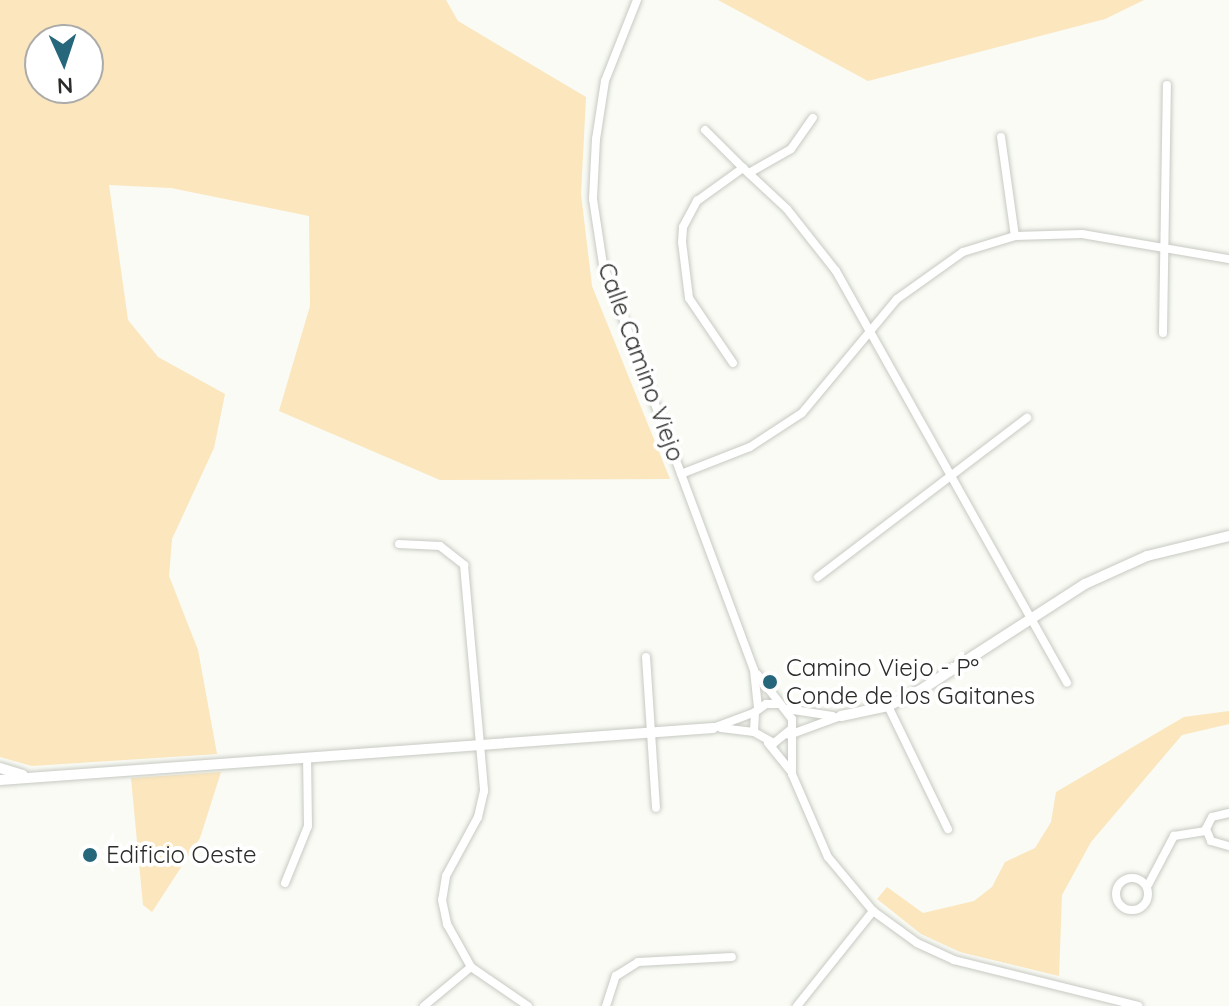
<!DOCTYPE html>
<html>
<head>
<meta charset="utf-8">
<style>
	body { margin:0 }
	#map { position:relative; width:1229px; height:1006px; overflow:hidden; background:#f9fbf4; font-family:Quicksand,sans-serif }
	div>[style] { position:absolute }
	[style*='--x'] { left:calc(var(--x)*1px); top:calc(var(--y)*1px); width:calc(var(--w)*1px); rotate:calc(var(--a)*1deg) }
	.green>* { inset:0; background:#fbe6bd }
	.roads { filter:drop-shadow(0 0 2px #c7cac3) drop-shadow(0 0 2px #c7cac3) }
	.minor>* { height:8px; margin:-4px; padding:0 4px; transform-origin:4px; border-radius:4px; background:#fff }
	.minor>.ring { margin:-4px; padding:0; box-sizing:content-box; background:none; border:8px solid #fff; border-radius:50% }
	.tertiary>* { height:10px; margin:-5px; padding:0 5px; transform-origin:5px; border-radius:5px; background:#fff }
	.dots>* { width:22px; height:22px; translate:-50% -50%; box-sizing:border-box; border:4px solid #fff; border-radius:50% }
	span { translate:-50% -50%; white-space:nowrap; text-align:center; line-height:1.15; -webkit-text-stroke:8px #fff; paint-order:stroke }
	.street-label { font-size:24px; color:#2c2d2a }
	.poi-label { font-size:24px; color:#2c2d2a }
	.left { translate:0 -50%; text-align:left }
	.north { position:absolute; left:24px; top:24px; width:80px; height:80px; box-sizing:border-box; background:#fff; border:2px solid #ababaa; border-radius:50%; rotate:177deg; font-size:22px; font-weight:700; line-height:32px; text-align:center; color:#2c2d2a }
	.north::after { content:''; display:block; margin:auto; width:28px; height:36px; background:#26677b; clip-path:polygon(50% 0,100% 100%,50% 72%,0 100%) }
</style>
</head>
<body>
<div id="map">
	<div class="green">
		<i style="clip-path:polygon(evenodd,0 0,446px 0,458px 21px,586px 97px,581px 194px,592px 286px,670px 479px,440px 480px,279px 411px,310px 306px,309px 216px,171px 188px,109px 185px,128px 320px,158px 357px,225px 394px,214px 448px,172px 539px,169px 576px,198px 650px,217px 754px,32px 766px,0 757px,0 0,40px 40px,88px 40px,88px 88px,40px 88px,40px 40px)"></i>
		<i style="clip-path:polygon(718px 0,1144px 0,1105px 19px,868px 81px)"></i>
		<i style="clip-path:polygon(1229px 711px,1229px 724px,1182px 735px,1091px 842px,1062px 895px,1059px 976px,960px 952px,921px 934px,877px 899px,887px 887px,923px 913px,974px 901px,992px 887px,1005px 862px,1035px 848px,1051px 822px,1056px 792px,1184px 717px)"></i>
		<i style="clip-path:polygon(221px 772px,200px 838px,152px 912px,143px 905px,131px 778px)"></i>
	</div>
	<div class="roads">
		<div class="minor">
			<i style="--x:637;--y:0;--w:87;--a:111.6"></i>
			<i style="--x:605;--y:81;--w:59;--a:98.8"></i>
			<i style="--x:596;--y:139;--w:60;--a:92.9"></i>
			<i style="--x:593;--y:199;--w:66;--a:81.3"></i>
			<i style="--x:603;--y:264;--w:433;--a:69.6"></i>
			<i style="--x:754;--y:670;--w:38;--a:84"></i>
			<i style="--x:705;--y:130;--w:54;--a:45"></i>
			<i style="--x:1001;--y:137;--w:100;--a:82"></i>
			<i style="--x:749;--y:173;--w:48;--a:-29.7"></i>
			<i style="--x:791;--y:149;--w:38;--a:-55"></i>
			<i style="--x:1163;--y:333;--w:248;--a:-89.1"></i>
			<i style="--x:733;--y:363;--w:78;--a:-124.1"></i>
			<i style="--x:689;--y:298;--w:56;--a:-97.1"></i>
			<i style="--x:682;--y:242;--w:15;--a:-86"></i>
			<i style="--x:683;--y:227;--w:30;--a:-62"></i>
			<i style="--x:697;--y:201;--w:57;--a:-35.7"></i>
			<i style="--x:743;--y:168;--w:60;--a:43"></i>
			<i style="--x:787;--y:209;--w:79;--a:51.7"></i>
			<i style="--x:836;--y:271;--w:472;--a:60.7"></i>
			<i style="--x:681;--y:474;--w:74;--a:-21.4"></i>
			<i style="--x:750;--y:447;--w:62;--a:-33.2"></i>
			<i style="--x:802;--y:413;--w:148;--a:-50.2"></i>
			<i style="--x:897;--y:299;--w:81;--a:-35.5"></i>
			<i style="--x:963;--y:252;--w:54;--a:-17.1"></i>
			<i style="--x:1015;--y:236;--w:67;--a:-1.7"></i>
			<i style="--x:1082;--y:234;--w:149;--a:9.7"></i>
			<i style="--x:399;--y:544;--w:41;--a:2.8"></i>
			<i style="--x:440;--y:546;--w:31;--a:38"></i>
			<i style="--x:464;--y:565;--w:227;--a:84.9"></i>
			<i style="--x:484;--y:791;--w:27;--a:103"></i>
			<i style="--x:478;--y:817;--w:67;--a:118.5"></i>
			<i style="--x:446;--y:876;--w:24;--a:99"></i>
			<i style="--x:442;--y:900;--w:25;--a:78"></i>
			<i style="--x:447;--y:924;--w:49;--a:60.8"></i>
			<i style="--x:471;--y:967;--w:69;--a:34.4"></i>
			<i style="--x:818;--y:577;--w:263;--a:-37.3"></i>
			<i style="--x:646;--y:657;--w:151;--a:86.2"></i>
			<i style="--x:757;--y:674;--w:57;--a:52.1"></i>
			<i style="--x:792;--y:719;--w:55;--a:90"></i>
			<i style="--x:792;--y:774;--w:90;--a:66.6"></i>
			<i style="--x:828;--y:857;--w:70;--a:50.2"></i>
			<i style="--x:873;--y:911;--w:54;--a:36"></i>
			<i style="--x:917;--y:943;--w:41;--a:24.7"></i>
			<i style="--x:954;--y:960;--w:190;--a:14"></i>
			<i style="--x:779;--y:704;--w:13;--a:180"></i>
			<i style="--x:766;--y:704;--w:14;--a:144"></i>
			<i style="--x:755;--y:712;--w:20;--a:93"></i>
			<i style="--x:754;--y:732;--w:23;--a:29"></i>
			<i style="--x:774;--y:743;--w:22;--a:-39"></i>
			<i style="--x:888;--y:706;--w:137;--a:64"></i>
			<i style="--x:787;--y:709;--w:46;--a:8.8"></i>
			<i style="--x:713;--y:728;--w:43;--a:-20.6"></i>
			<i style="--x:721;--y:728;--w:33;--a:7"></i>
			<i style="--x:789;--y:735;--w:55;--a:-20.1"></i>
			<i style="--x:768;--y:743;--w:38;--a:51"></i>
			<i style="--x:1229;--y:813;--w:17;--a:167"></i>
			<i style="--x:1212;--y:817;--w:13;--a:117"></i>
			<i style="--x:1206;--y:829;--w:13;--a:67"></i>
			<i style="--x:1211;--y:841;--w:19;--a:16"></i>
			<i class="ring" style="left:1116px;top:878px;width:24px;height:24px"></i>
			<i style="--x:285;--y:883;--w:61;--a:-68"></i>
			<i style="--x:308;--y:826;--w:68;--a:-90.8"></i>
			<i style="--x:1147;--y:887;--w:58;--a:-62.1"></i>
			<i style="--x:1174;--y:836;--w:32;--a:-9"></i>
			<i style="--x:424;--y:1006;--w:61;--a:-39.7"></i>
			<i style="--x:606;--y:1006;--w:32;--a:-72"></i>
			<i style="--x:616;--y:976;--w:26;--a:-32"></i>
			<i style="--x:638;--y:962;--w:94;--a:-3"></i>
			<i style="--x:797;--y:1006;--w:122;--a:-51.3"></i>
		</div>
		<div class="tertiary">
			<i style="--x:841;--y:716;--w:48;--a:-12"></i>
			<i style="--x:888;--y:706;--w:34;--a:-26"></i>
			<i style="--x:919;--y:691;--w:197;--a:-32.8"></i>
			<i style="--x:1085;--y:584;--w:68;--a:-24.3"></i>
			<i style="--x:1147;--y:556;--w:84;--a:-13.7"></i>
			<i style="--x:0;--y:768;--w:24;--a:17"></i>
			<i style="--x:0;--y:780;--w:715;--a:-4.17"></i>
		</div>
	</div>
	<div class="dots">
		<i style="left:770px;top:682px;background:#26677b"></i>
		<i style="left:90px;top:855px;background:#26677b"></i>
	</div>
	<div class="street-label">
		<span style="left:641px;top:362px;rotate:70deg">Calle Camino Viejo</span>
	</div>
	<div class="poi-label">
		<span class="left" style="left:786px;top:682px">Camino Viejo - Pº<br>Conde de los Gaitanes</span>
		<span class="left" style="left:106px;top:855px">Edificio Oeste</span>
	</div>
	<div class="north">N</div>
</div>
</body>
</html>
